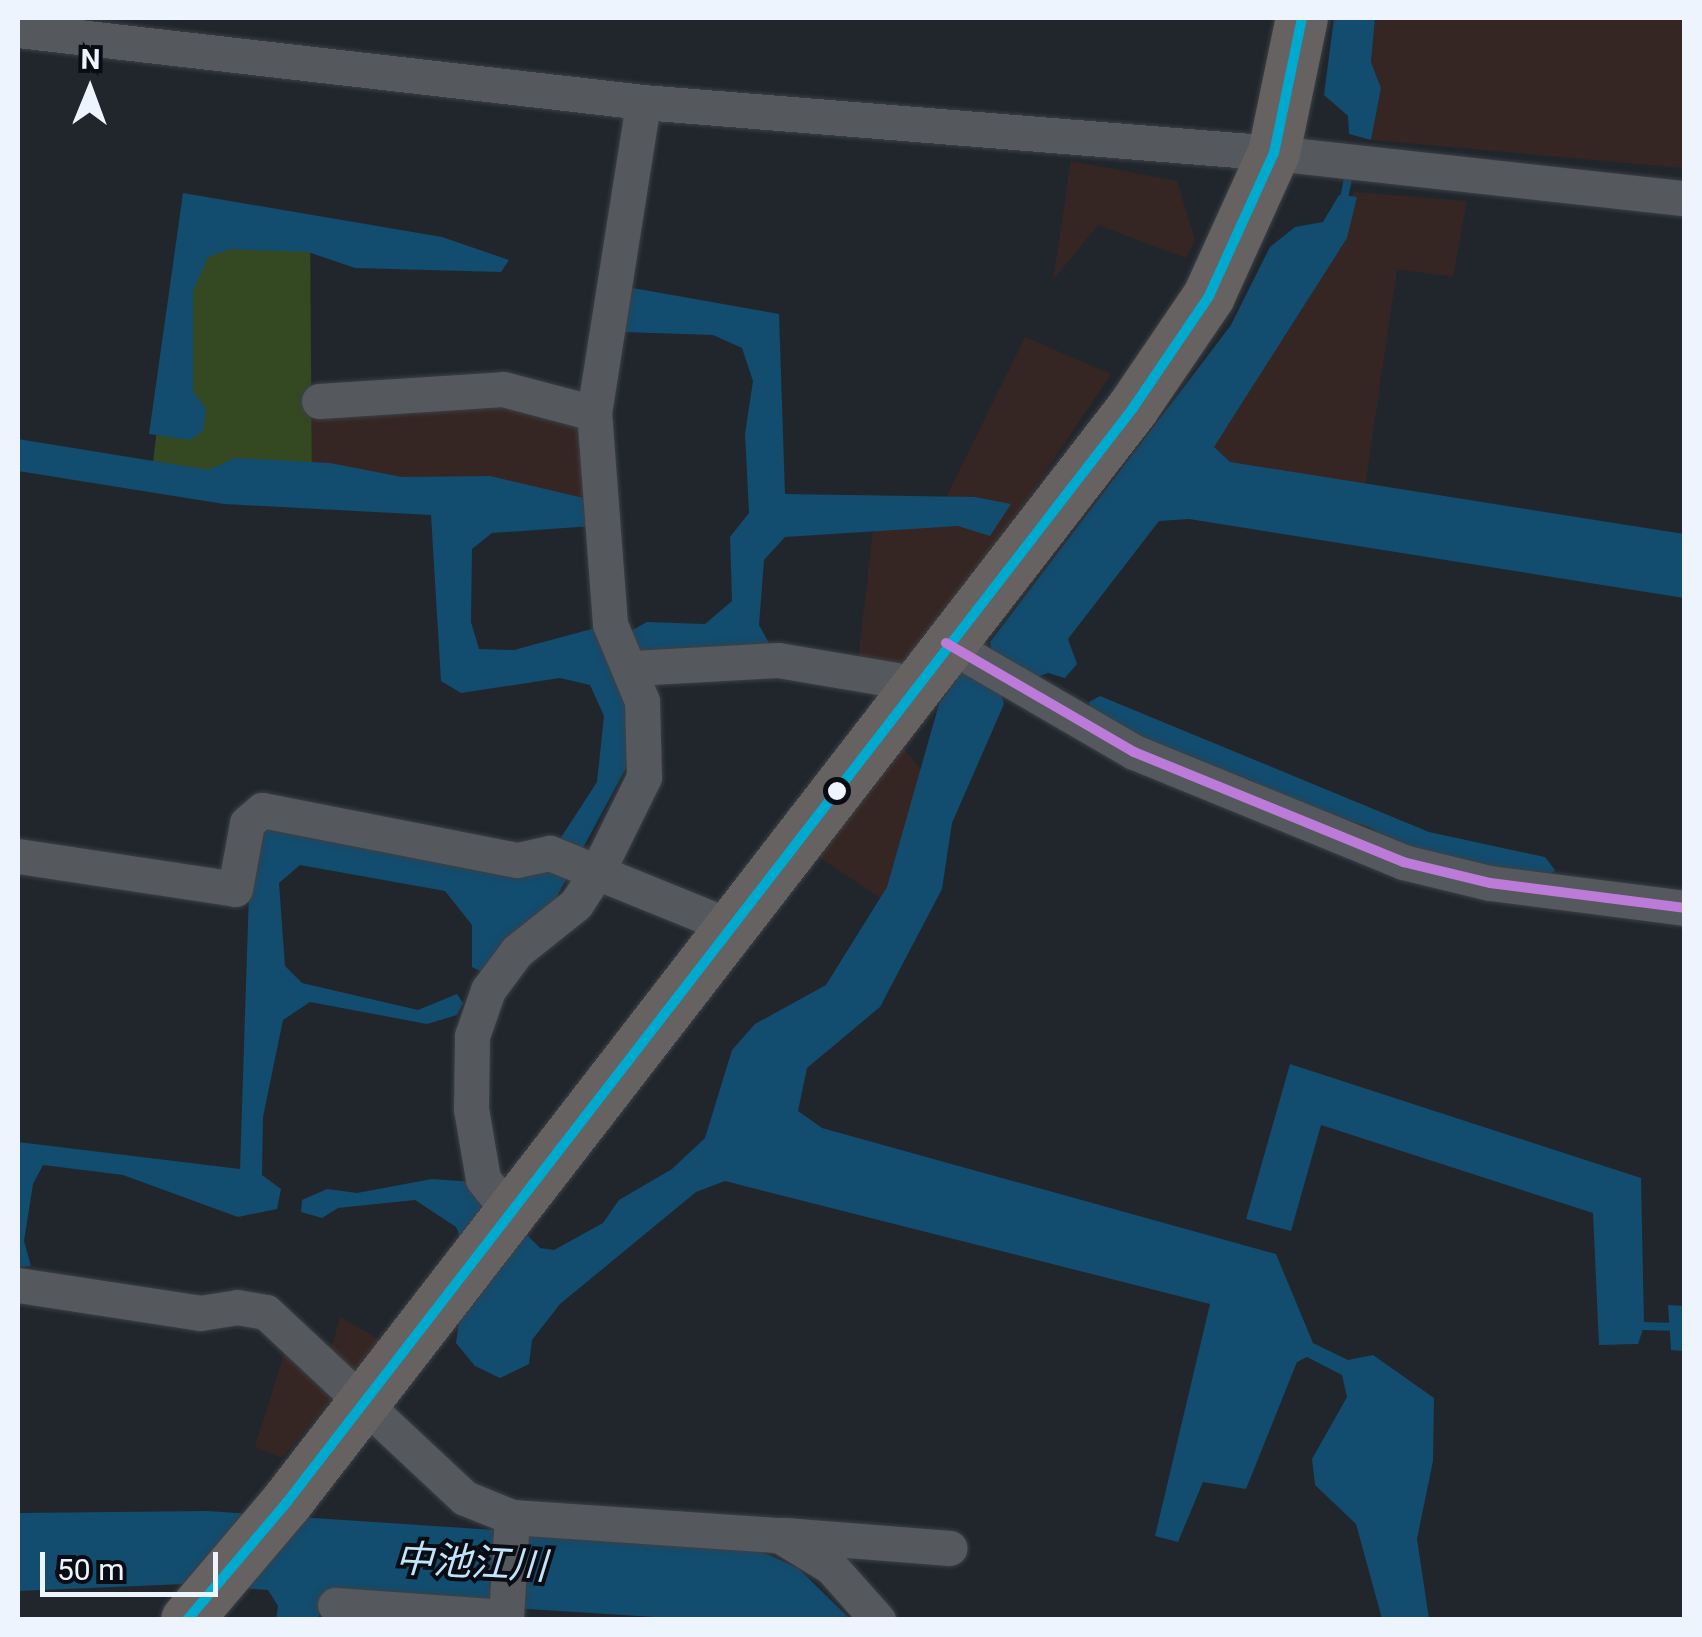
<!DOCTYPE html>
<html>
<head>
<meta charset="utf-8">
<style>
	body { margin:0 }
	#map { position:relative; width:1702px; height:1637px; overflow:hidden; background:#20262c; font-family:Roboto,"Noto Sans JP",sans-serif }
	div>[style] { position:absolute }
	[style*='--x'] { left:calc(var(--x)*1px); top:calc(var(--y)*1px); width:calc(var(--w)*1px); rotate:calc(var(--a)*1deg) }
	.commercial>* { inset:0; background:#362623 }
	.green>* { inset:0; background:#344822 }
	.water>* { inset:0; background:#124c6e }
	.stream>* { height:8px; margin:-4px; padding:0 4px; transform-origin:4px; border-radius:4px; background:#124c6e }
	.roads { filter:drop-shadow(0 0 2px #3c4046) drop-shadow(0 0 2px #3c4046) }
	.minor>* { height:35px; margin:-17.5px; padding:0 17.5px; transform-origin:17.5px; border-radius:17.5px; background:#55595e }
	.highway>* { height:52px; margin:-26px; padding:0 26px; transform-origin:26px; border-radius:26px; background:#656261 }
	.bus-1>* { height:10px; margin:-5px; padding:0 5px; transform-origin:5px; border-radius:5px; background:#00a9ce }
	.bus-2>* { height:10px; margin:-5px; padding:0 5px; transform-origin:5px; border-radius:5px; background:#bd7bd9 }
	.dots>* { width:28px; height:28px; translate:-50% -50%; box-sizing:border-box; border:5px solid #090d13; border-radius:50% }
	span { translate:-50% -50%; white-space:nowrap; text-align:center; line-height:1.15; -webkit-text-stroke:8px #090d13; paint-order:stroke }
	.water-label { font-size:38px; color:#c3e3fa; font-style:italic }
	.frame { position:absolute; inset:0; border:20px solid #edf4fe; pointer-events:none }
	.north { position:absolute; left:40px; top:40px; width:100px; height:100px; -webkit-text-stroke:8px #090d13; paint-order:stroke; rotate:1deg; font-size:28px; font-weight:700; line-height:40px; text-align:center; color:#edf4fe }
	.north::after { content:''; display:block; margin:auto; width:35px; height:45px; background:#edf4fe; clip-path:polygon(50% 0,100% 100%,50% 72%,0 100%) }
	.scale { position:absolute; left:40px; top:1552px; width:178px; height:45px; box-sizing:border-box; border:5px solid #edf4fe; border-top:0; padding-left:12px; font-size:30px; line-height:35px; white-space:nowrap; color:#edf4fe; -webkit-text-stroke:8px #090d13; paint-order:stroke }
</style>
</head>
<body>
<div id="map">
	<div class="commercial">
		<i style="clip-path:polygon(1375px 18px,1684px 18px,1684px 168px,1371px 140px,1381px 88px,1371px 62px)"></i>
		<i style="clip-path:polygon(1071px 161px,1177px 181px,1195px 240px,1186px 258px,1098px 225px,1053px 280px)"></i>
		<i style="clip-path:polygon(1354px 192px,1467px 201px,1453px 277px,1397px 269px,1359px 528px,1165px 493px)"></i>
		<i style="clip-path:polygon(1025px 337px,1111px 374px,1006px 531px,888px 686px,856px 679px,874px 520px,939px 512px)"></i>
		<i style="clip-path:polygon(311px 386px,592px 405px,593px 497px,463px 499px,312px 489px)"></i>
		<i style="clip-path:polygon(898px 741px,949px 804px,889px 904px,809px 850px)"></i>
		<i style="clip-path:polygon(340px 1317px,380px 1340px,282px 1458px,255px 1447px,288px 1342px,325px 1372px)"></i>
	</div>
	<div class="green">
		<i style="clip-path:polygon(184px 202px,310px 222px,312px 489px,151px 479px)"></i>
	</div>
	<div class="water">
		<i style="clip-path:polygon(1334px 18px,1375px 18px,1371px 62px,1381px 88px,1371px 140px,1349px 134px,1348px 116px,1324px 95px)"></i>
		<i style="clip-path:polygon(183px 193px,442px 237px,509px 260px,501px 272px,355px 268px,308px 252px,231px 249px,208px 257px,193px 291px,193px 391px,206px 409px,203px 431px,190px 440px,149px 434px)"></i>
		<i style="clip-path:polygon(1339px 195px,1357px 197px,1347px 238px,1214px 447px,1230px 462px,1684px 534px,1684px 598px,1189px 519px,1159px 521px,1068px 639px,1077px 664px,1065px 678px,1048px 673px,1000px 690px,1004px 704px,952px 823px,942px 889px,880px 1007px,807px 1068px,798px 1111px,822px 1128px,1276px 1254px,1313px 1343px,1348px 1360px,1373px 1355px,1434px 1398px,1433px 1461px,1417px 1539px,1429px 1619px,1382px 1619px,1356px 1524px,1315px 1485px,1312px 1459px,1347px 1397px,1342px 1375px,1307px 1357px,1297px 1362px,1246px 1489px,1203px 1482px,1178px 1542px,1155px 1536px,1210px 1304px,725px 1181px,696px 1192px,560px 1304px,532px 1340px,529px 1364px,500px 1378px,475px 1366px,456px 1343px,468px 1256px,456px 1227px,415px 1200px,338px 1208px,322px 1218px,301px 1212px,302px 1200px,327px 1189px,357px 1193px,432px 1179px,474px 1182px,540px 1248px,554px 1250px,603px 1223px,619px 1200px,672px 1169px,705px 1138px,732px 1050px,755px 1024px,826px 985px,887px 887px,939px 704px,963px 670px,993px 657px,990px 642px,1231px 325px,1270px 247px,1295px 227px,1323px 222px)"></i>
		<i style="clip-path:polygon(627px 287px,779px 314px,785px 494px,975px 497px,1011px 504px,990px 536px,958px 526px,785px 537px,764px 560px,759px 625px,770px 645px,639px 655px,627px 633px,647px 622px,705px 624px,732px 601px,730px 537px,749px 513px,745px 434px,753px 381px,742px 348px,713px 335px,622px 332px)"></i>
		<i style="clip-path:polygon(18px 439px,209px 470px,235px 458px,330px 463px,402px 477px,490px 476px,588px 499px,593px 526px,492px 533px,472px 549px,471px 622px,479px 649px,514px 650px,599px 627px,628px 702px,626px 768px,555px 900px,482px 972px,472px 967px,472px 925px,445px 891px,300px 865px,279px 883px,285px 966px,302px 983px,418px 1010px,457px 994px,463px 1003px,457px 1015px,427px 1024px,310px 1002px,283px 1020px,263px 1117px,262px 1175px,281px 1189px,277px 1209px,238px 1217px,123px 1175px,43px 1165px,33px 1184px,24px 1241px,31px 1266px,18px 1267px,18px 1142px,240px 1169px,249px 892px,258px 839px,271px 826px,462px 865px,560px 839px,597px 782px,604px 716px,590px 685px,560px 678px,461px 693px,441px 681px,431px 515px,224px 504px,18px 471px)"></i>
		<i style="clip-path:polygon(1100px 696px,1429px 832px,1545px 857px,1555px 870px,1546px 879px,1409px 852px,1369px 827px,1287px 801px,1248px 779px,1208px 771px,1090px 710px,1089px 702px)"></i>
		<i style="clip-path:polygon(1290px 1064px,1641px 1178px,1644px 1326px,1638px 1344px,1599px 1345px,1593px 1213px,1321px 1125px,1291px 1231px,1246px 1219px)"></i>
		<i style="clip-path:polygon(1668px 1305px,1684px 1306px,1684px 1351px,1671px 1350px)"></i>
		<i style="clip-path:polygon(207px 1511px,751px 1547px,798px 1568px,850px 1619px,702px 1620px,324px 1596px,318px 1619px,276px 1620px,278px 1606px,268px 1590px,185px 1584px,18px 1591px,18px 1513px)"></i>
	</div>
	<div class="stream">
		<i style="--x:1343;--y:204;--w:36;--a:-79"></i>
		<i style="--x:1644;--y:1326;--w:25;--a:2"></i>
	</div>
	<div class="roads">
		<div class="minor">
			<i style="--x:18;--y:30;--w:629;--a:6.57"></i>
			<i style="--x:643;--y:102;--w:633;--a:4.62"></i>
			<i style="--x:1274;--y:153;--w:412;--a:6.3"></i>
			<i style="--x:319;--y:401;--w:184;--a:-3.7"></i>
			<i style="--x:503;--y:389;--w:94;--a:14.8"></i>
			<i style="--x:946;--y:643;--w:217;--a:30.1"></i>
			<i style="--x:1134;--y:752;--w:291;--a:22.2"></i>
			<i style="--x:1403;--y:862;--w:89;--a:13.6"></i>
			<i style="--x:1490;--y:883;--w:196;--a:7.3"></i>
			<i style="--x:633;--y:668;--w:145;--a:-3.2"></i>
			<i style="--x:778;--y:660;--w:138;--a:9.6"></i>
			<i style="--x:18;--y:856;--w:219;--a:8.6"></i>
			<i style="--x:235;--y:889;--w:67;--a:-79.7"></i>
			<i style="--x:247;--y:823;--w:20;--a:-41"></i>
			<i style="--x:262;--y:810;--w:260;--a:11.1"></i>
			<i style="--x:517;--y:860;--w:34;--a:-12"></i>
			<i style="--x:550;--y:853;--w:191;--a:22.1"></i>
			<i style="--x:508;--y:1211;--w:41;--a:-128"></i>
			<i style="--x:483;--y:1179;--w:71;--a:-99.7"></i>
			<i style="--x:471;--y:1109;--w:73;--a:-89.2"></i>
			<i style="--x:472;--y:1036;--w:49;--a:-70.8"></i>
			<i style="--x:488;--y:990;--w:49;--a:-53.4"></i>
			<i style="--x:517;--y:951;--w:75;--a:-38.5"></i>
			<i style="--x:576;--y:904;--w:40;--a:-57.1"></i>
			<i style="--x:598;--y:870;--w:104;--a:-63.7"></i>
			<i style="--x:644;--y:777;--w:76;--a:-91.5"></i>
			<i style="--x:642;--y:701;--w:83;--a:-112.6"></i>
			<i style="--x:610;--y:624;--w:212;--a:-94.3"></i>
			<i style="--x:594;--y:413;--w:315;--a:-81"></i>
			<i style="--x:18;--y:1285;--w:184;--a:8.7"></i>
			<i style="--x:200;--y:1313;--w:37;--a:-9"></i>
			<i style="--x:237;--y:1307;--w:29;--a:10"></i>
			<i style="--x:266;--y:1312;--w:272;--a:43.1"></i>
			<i style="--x:465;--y:1498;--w:51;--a:22"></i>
			<i style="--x:512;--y:1517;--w:268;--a:3.9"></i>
			<i style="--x:779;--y:1535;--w:61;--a:31.6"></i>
			<i style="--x:831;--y:1567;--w:71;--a:48.4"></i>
			<i style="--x:785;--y:1535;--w:165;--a:4.5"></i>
			<i style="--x:335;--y:1605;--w:171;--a:4"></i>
			<i style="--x:506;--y:1617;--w:100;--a:-86.6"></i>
		</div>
		<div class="highway">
			<i style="--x:187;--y:1620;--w:155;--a:-49.7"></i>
			<i style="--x:287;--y:1502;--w:1383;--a:-52.28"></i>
			<i style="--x:1133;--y:408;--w:135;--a:-55.8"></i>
			<i style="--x:1209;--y:296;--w:157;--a:-65.6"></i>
			<i style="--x:1274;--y:153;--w:138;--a:-78.3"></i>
		</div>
	</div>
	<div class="bus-1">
		<i style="--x:187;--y:1620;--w:155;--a:-49.7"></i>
		<i style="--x:287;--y:1502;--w:1383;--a:-52.28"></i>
		<i style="--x:1133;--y:408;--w:135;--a:-55.8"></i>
		<i style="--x:1209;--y:296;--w:157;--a:-65.6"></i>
		<i style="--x:1274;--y:153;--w:138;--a:-78.3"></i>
	</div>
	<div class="bus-2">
		<i style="--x:946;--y:643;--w:217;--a:30.1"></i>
		<i style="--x:1134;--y:752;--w:291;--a:22.2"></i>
		<i style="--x:1403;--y:862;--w:89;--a:13.6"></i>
		<i style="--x:1490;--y:883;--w:196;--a:7.3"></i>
	</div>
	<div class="dots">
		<i style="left:837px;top:791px;background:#edf4fe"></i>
	</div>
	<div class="water-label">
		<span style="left:471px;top:1563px;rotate:3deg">中池江川</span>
	</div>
	<div class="frame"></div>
	<div class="north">N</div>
	<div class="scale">50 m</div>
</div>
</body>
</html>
